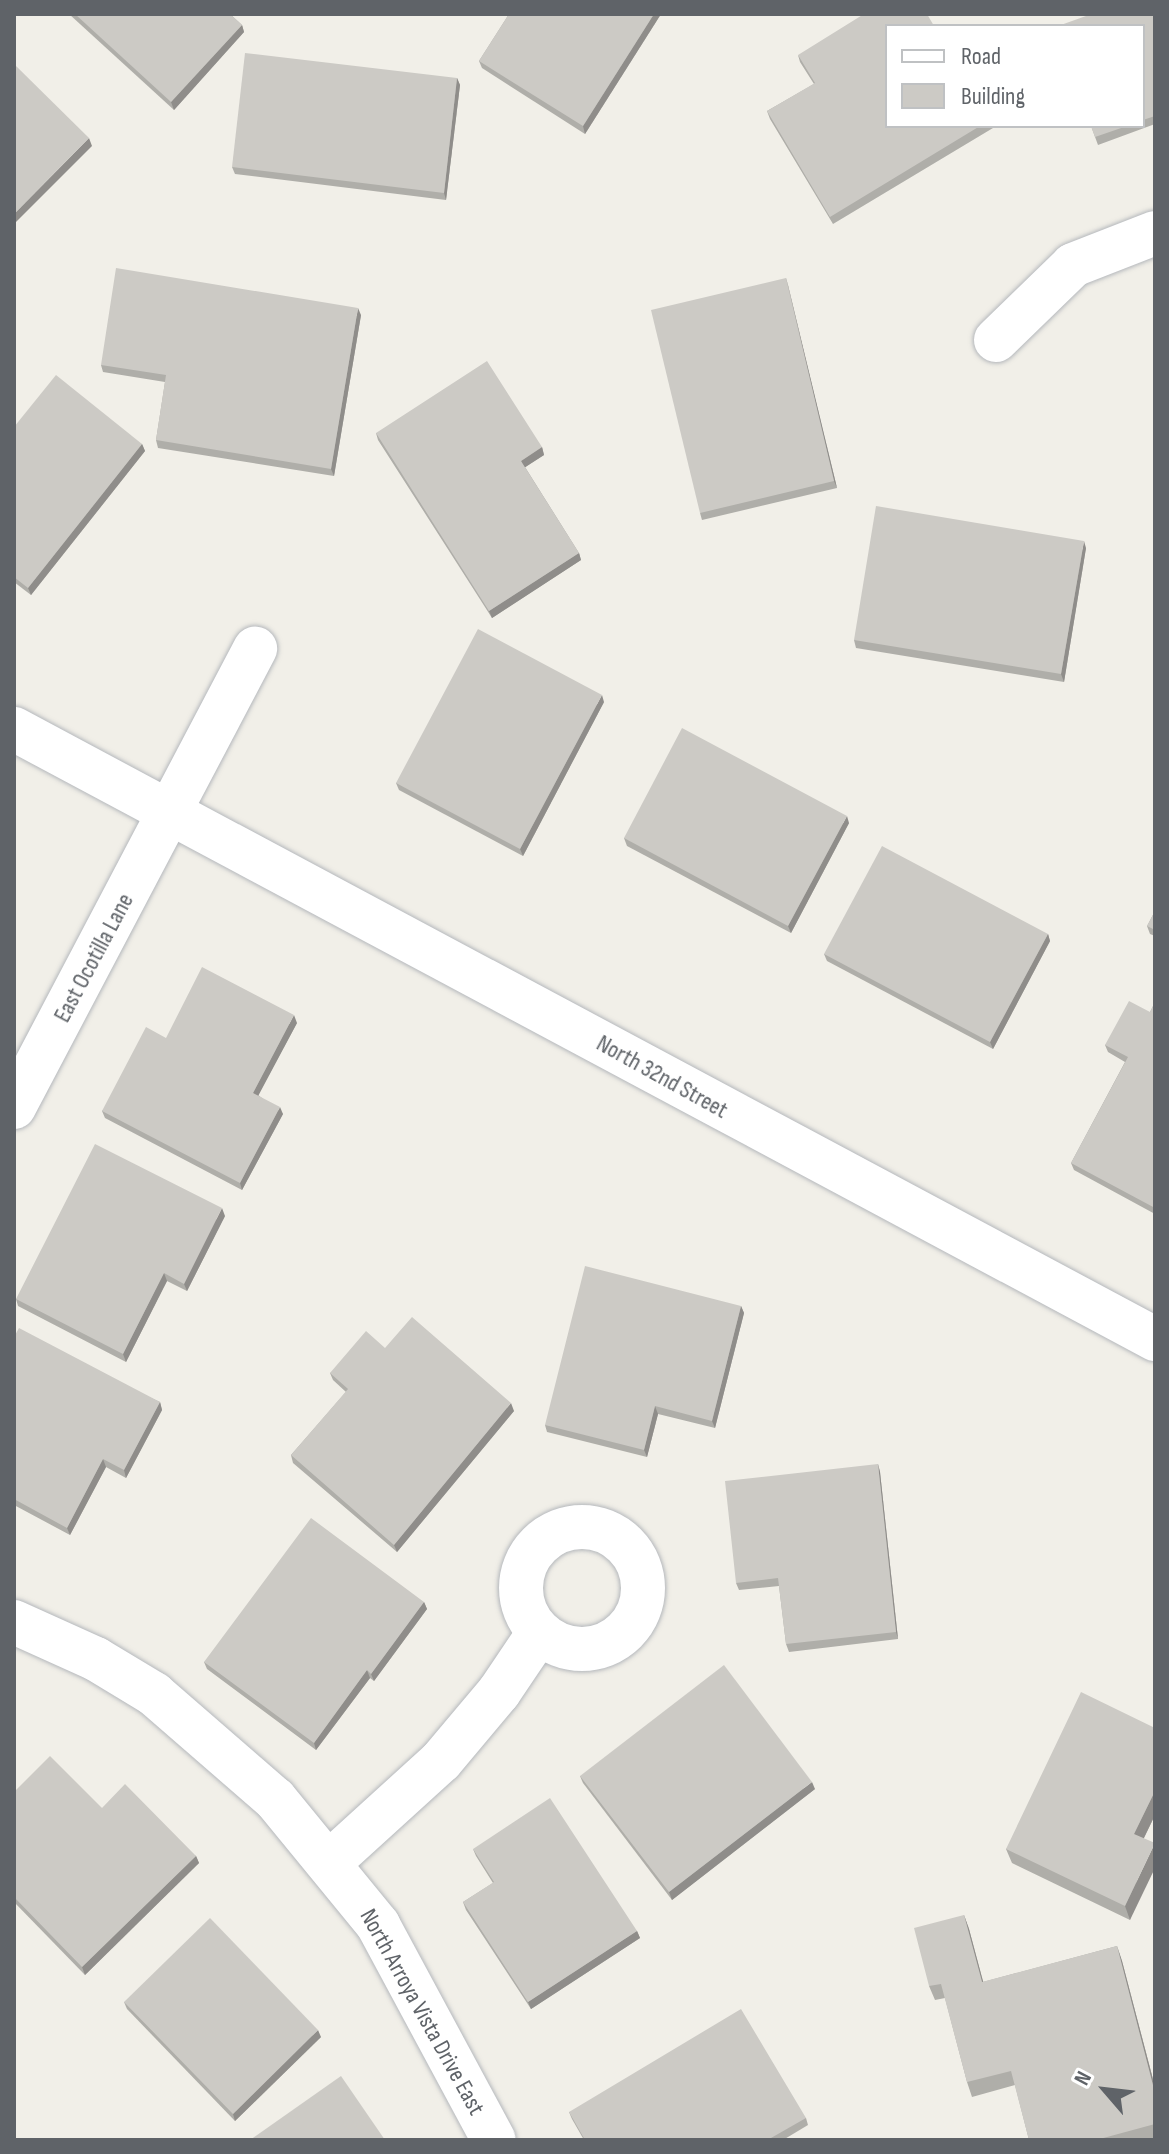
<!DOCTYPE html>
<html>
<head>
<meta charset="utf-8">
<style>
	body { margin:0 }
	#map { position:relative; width:1169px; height:2154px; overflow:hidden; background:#f1efe8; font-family:"Sofia Sans Condensed",sans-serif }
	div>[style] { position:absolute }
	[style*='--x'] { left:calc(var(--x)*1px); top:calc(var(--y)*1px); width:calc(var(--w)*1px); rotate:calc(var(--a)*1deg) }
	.roads { filter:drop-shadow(0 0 2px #b5b8bc) drop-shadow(0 0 2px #b5b8bc) }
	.street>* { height:44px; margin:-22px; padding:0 22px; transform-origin:22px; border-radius:22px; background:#fff }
	.street>.ring { margin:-22px; padding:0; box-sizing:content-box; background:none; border:44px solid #fff; border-radius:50% }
	.secondary>* { height:44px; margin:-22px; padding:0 22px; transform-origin:22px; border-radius:22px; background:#fff }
	.wall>* { inset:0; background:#afaea9 }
	.shaded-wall>* { inset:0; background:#8f8d8a }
	.building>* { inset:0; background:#cccac5 }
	span { translate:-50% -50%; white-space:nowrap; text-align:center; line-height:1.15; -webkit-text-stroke:6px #fff; paint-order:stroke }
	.street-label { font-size:24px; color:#5f6368 }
	.frame { position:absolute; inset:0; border:16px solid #5f6368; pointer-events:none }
	.legend { position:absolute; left:885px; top:24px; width:260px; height:104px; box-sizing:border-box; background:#fff; border:2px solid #bfc1c3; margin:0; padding:10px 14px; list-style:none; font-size:24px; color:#5f6368 }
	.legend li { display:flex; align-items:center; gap:16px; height:40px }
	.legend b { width:40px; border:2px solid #bfc1c3 }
	.north { position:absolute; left:1065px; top:2050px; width:80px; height:80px; -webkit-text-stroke:6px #fff; paint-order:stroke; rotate:298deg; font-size:22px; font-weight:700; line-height:32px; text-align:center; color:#5f6368 }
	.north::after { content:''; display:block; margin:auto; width:28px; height:36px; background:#5f6368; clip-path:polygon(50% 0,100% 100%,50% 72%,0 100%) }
</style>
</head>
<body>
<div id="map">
	<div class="roads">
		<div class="street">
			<i style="--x:996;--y:340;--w:107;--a:-44.2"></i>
			<i style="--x:1073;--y:265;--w:88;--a:-21.3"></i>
			<i style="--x:14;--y:1107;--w:518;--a:-62.25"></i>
			<i class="ring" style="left:521px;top:1527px;width:78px;height:78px"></i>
			<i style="--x:14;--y:1622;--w:90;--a:24.3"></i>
			<i style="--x:96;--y:1659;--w:68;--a:31.1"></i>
			<i style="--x:154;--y:1694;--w:160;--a:41"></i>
			<i style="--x:275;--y:1799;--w:163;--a:50.7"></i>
			<i style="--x:378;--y:1925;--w:244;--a:61.7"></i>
			<i style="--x:331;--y:1861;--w:149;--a:-42.3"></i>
			<i style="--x:441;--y:1761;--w:90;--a:-50"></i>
			<i style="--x:499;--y:1692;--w:70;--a:-56.1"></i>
		</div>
		<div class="secondary">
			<i style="--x:14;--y:729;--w:1294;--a:28.13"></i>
		</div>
	</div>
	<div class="wall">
		<i style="clip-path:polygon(69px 14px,230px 14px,242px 25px,244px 32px,174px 110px)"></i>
		<i style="clip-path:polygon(509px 14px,661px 14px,585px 134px,482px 68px,479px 61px)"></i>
		<i style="clip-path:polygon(1155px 14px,1155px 124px,1098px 145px,1091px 126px,1143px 126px,1143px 26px,1086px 16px)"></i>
		<i style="clip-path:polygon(798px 55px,887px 126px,992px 126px,993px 128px,833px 224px,770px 119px,767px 111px,814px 84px,800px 62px)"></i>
		<i style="clip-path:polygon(457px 78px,460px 85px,446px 200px,235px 174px,232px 167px)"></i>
		<i style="clip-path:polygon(786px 278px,837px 488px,702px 520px,700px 513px)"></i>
		<i style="clip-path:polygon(361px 315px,334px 476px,158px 448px,156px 440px,165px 382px,103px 372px,101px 365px)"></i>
		<i style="clip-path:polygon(14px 427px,142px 444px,145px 451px,31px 595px,14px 582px)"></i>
		<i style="clip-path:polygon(376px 433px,542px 447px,544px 455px,525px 467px,579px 553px,581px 560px,492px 618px,378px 440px)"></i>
		<i style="clip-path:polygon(1086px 548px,1064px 682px,856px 648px,854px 640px)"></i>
		<i style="clip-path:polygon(604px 702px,523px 856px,399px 790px,396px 783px)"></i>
		<i style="clip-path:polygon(849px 823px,791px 933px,627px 846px,624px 838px)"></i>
		<i style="clip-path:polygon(1155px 911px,1155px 936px,1150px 934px,1147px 926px)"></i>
		<i style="clip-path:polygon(1048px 934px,1050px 941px,993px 1049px,827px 961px,824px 954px)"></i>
		<i style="clip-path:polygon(1155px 1002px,1155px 1214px,1074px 1170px,1071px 1163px,1125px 1062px,1108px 1052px,1105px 1045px,1150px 1012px)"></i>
		<i style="clip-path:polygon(297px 1023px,258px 1095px,283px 1114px,242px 1190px,105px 1118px,102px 1111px,166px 1038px)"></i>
		<i style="clip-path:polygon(225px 1216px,187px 1291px,167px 1281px,126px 1362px,18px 1306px,16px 1299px)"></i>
		<i style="clip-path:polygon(741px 1306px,744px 1313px,715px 1428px,658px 1414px,647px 1457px,547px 1432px,545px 1425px)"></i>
		<i style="clip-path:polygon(14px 1337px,160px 1402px,162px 1410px,126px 1478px,106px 1467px,70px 1535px,14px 1505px)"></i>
		<i style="clip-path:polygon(385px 1348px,514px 1411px,397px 1552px,293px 1463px,291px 1455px,346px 1392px,333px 1380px,330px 1373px)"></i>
		<i style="clip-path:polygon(878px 1464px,880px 1472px,898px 1639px,789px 1652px,786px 1644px,779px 1586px,739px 1590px,736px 1583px)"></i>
		<i style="clip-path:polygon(424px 1602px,427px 1609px,374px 1681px,370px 1678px,316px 1750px,207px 1669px,204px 1662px)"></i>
		<i style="clip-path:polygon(1155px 1728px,1155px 1815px,1144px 1838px,1130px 1920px,1012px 1863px,1006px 1849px)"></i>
		<i style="clip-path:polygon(580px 1776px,815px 1789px,672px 1900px,583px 1783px)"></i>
		<i style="clip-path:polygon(14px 1792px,102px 1808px,196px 1856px,199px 1863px,85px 1975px,14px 1902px)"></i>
		<i style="clip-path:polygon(473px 1849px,637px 1931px,640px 1938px,531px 2009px,466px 1910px,463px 1902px,493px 1883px,476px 1856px)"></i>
		<i style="clip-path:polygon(964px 1915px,969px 1929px,983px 1982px,1117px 1946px,1122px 1961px,1155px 2087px,1155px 2140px,1029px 2140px,1015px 2085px,972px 2097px,967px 2082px,945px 1998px,935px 2000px,929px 1986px)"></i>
		<i style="clip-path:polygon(124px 2002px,321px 2037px,235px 2121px,127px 2009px)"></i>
		<i style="clip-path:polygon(569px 2112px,806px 2118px,808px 2125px,783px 2140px,584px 2140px,572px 2119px)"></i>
	</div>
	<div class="shaded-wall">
		<i style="clip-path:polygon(654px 14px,661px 14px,585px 134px,583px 126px)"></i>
		<i style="clip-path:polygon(242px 25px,244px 32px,174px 110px,171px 102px)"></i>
		<i style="clip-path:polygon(457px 78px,460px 85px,446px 200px,444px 193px)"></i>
		<i style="clip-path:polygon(89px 138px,92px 146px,14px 224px,14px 214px)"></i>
		<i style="clip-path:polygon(786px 278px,788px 285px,837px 488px,834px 481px)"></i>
		<i style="clip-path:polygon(358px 308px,361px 315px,334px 476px,331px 469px)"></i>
		<i style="clip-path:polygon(142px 444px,145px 451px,31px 595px,28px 588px)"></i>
		<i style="clip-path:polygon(542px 447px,544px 455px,524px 468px,521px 461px)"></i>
		<i style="clip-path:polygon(1084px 541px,1086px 548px,1064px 682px,1061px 674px)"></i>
		<i style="clip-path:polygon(579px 553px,581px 560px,492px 618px,489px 611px)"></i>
		<i style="clip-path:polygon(602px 695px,604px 702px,523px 856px,520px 849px)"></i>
		<i style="clip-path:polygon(847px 816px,849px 823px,791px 933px,788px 926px)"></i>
		<i style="clip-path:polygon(1048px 934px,1050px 941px,993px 1049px,990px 1042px)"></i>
		<i style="clip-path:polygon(294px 1015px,297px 1023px,256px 1100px,253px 1093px)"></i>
		<i style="clip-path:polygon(280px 1107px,283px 1114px,242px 1190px,240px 1183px)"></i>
		<i style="clip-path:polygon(222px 1208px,225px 1216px,187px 1291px,184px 1284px)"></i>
		<i style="clip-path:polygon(164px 1273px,167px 1281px,126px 1362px,123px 1354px)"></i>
		<i style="clip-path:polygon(741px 1306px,744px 1313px,715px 1428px,712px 1421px)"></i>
		<i style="clip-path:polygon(160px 1402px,162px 1410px,126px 1478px,124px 1470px)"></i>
		<i style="clip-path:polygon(511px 1403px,514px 1411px,397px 1552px,394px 1545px)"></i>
		<i style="clip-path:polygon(655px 1406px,658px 1414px,647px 1457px,644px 1450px)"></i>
		<i style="clip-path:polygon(103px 1459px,106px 1467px,70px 1535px,67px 1528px)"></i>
		<i style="clip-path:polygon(878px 1464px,880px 1472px,898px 1639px,896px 1632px)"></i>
		<i style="clip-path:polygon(424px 1602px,427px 1609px,374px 1681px,371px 1674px)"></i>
		<i style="clip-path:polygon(367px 1670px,370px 1678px,316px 1750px,314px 1743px)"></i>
		<i style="clip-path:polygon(812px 1782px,815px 1789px,672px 1900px,669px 1892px)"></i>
		<i style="clip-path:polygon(1154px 1793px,1155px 1797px,1155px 1815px,1139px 1848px,1134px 1834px)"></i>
		<i style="clip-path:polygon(1155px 1843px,1155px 1868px,1130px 1920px,1125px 1906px)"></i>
		<i style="clip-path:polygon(196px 1856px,199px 1863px,85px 1975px,82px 1967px)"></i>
		<i style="clip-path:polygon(964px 1915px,969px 1929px,987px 1996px,982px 1982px)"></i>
		<i style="clip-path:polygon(637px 1931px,640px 1938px,531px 2009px,528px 2002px)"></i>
		<i style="clip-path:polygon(1117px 1946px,1122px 1961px,1155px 2087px,1155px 2093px)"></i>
		<i style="clip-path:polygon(318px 2030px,321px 2037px,235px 2121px,233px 2114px)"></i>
	</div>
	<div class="building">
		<i style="clip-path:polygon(75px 14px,230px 14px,242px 25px,171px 102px)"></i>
		<i style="clip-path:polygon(509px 14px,654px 14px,583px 126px,479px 61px)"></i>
		<i style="clip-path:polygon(864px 14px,927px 14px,934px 26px,887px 26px,887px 126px,980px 126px,830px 217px,767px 111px,815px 83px,798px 55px)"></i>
		<i style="clip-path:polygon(1085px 14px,1155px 14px,1155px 116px,1143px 120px,1143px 26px,1058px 26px,1086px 16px)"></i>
		<i style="clip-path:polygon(245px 53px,457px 78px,444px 193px,232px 167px)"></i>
		<i style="clip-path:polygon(14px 64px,89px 138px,14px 214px)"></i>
		<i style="clip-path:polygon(1091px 126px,1127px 126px,1095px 137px)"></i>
		<i style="clip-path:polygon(116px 268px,358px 308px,331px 469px,156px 440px,166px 375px,101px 365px)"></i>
		<i style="clip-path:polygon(786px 278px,834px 481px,700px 513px,651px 310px)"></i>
		<i style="clip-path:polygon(487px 361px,542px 447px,521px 461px,579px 553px,489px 611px,376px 433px)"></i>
		<i style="clip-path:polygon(56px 375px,142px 444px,28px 588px,14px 577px,14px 427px)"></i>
		<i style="clip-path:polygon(876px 506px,1084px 541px,1061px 674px,854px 640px)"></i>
		<i style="clip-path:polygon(478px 629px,602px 695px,520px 849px,396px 783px)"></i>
		<i style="clip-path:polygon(682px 728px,847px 816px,788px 926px,624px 838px)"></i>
		<i style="clip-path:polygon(882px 846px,1048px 934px,990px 1042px,824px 954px)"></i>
		<i style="clip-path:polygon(1155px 911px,1155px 930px,1147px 926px)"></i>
		<i style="clip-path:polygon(202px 967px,294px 1015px,253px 1093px,280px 1107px,240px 1183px,102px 1111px,146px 1027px,166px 1038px)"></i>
		<i style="clip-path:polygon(1129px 1001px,1150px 1012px,1155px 1002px,1155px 1208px,1071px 1163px,1128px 1057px,1105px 1045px)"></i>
		<i style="clip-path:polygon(95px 1144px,222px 1208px,184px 1284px,164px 1273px,123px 1354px,16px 1299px)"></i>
		<i style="clip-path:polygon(585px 1266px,741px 1306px,712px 1421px,655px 1406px,644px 1450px,545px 1425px)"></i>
		<i style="clip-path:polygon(412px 1317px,511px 1403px,394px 1545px,291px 1455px,348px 1389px,330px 1373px,366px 1331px,385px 1348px)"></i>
		<i style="clip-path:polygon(19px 1328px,160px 1402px,124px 1470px,103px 1459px,67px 1528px,14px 1499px,14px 1337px)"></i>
		<i style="clip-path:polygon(878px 1464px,896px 1632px,786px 1644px,778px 1578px,736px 1583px,725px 1481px)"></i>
		<i style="clip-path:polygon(311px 1518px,424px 1602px,371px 1674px,367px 1670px,314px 1743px,204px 1662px)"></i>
		<i style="clip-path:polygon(724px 1665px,812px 1782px,669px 1892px,580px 1776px)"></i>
		<i style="clip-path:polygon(1081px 1692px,1155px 1728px,1155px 1794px,1154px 1793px,1134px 1834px,1155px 1843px,1125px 1906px,1006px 1849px)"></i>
		<i style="clip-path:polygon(50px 1756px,102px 1808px,125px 1784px,196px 1856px,82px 1967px,14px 1897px,14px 1792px)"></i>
		<i style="clip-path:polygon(550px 1798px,637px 1931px,528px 2002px,463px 1902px,494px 1882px,473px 1849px)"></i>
		<i style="clip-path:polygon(964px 1915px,982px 1982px,1117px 1946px,1155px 2093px,1155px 2124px,1096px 2140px,1029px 2140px,1011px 2071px,967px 2082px,941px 1984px,929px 1986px,914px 1928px)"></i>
		<i style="clip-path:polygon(210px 1918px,318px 2030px,233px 2114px,124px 2002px)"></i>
		<i style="clip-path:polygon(741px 2009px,806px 2118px,771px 2138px,771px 2140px,585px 2140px,569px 2112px)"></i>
		<i style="clip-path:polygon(341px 2076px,385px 2140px,250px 2140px)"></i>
	</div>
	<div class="street-label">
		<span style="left:94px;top:958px;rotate:-62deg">East Ocotilla Lane</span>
		<span style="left:662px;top:1077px;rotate:29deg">North 32nd Street</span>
		<span style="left:422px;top:2012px;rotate:61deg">North Arroya Vista Drive East</span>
	</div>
	<div class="frame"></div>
	<ul class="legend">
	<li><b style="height:10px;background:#fff"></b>Road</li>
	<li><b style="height:22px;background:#cccac5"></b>Building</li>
	</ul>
	<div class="north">N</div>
</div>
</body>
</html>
